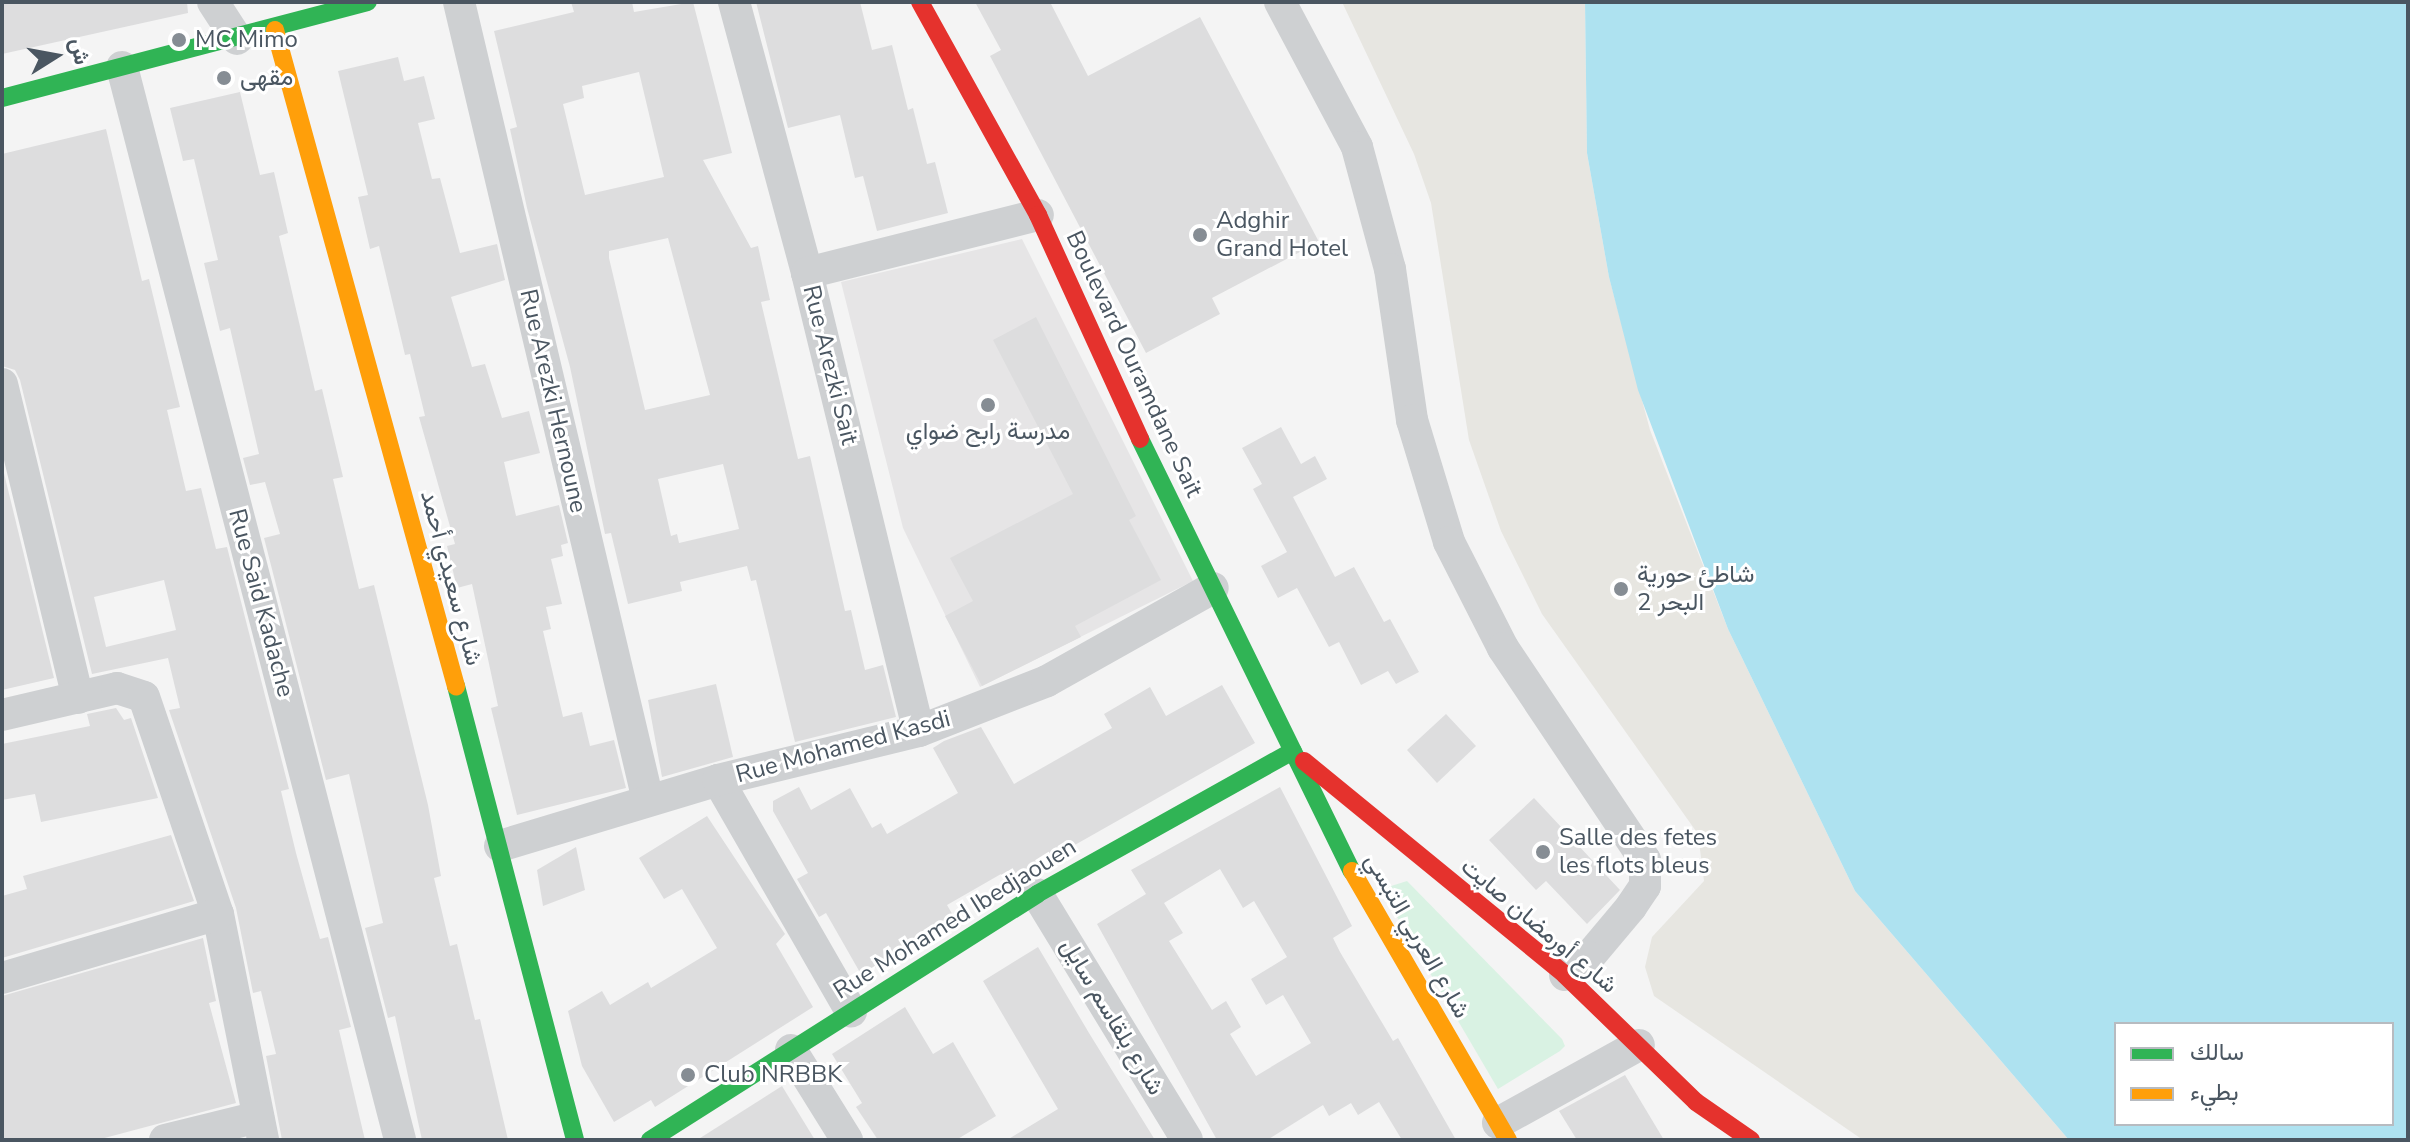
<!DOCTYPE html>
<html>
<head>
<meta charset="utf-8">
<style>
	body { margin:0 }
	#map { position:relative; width:2410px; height:1142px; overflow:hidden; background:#f4f4f4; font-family:"Nunito Sans",Vazirmatn,sans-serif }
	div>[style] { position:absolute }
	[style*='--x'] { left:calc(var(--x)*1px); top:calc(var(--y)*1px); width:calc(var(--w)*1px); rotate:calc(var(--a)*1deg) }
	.education>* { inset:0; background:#e6e5e6 }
	.green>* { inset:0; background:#d9f2e3 }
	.sand>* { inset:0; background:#e7e6e1 }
	.water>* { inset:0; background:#aee2f0 }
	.building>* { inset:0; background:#ddddde }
	.street>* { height:32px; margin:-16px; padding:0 16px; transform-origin:16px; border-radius:16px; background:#ced0d2 }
	.fast>* { height:18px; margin:-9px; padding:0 9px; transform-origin:9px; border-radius:9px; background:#30b455 }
	.slow>* { height:18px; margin:-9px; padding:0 9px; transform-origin:9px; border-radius:9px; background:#ff9f0a }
	.jam>* { height:18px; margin:-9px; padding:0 9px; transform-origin:9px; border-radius:9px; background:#e5322d }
	.dots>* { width:22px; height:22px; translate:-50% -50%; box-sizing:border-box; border:4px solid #fff; border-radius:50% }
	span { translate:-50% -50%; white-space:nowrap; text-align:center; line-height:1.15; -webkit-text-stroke:6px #fff; paint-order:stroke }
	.poi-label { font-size:24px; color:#4a5661 }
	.left { translate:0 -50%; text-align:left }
	.street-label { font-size:24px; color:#4a5661 }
	.frame { position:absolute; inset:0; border:4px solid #4a5661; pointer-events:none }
	.legend { position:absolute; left:2114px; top:1022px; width:280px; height:104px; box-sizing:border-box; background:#fff; border:2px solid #b7bbc0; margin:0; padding:10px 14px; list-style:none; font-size:24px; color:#4a5661 }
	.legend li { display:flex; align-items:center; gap:16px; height:40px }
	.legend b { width:40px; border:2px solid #b7bbc0 }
	.north { position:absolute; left:16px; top:16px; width:80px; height:80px; -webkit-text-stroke:6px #fff; paint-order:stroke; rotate:79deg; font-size:22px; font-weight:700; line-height:32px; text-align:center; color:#4a5661 }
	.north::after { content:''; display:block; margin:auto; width:28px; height:36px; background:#4a5661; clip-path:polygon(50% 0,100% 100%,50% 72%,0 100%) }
</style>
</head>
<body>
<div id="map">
	<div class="education">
		<i style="clip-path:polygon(1022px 239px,1193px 581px,980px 687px,903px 528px,841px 282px)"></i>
	</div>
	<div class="green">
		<i style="clip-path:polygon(1407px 881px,1562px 1039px,1565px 1046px,1560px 1051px,1498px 1089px,1386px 898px,1388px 887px)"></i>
	</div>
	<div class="sand">
		<i style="clip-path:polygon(1342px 2px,1585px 2px,1587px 153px,1609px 277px,1650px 430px,1728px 629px,1855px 891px,2069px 1140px,1863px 1140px,1654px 996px,1645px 967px,1652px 937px,1704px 881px,1698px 834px,1542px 614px,1501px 531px,1469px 440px,1431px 203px,1414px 154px)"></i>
	</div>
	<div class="water">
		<i style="clip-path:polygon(evenodd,1585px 2px,2408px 2px,2408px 1140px,2069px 1140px,1855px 891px,1728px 629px,1638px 390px,1609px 277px,1587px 153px,1585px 2px,2117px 1024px,2392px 1024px,2392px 1124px,2116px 1124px,2117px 1024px)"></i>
	</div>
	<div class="building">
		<i style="clip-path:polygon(2px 2px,187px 2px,188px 13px,2px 54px)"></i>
		<i style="clip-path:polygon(evenodd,571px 2px,632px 2px,634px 12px,693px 2px,732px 153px,703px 160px,751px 248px,758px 246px,770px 300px,761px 302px,798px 459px,810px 456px,845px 611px,851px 610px,865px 670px,883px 665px,896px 717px,795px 742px,756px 580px,751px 581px,747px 566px,680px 582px,682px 591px,628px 604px,611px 533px,605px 534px,570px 367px,527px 208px,510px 129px,517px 127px,494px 31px,574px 12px,571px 2px,639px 72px,664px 177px,585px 195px,563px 104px,584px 98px,582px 86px,639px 72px,571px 2px,668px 238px,710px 395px,645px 410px,609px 258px,609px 251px,668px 238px,571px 2px,723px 464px,739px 529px,679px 543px,677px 534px,671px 536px,658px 479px,723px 464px)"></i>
		<i style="clip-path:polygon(756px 2px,860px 2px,872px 50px,892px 45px,908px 110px,913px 108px,927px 164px,935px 162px,948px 213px,877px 231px,863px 176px,855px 178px,840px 115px,788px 128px)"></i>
		<i style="clip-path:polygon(975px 2px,1050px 2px,1088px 76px,1200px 17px,1319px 242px,1212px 298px,1220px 314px,1146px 353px,990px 56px,1001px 50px)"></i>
		<i style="clip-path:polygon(398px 57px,404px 81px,424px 76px,435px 119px,418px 123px,432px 179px,440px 178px,460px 253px,497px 244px,505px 280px,451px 297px,472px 367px,485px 364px,502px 418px,529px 411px,540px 453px,504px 462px,516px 516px,559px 505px,568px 543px,561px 545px,563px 556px,551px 559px,562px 604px,546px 607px,551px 629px,543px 631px,563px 717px,582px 712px,590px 746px,614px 740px,626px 788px,517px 815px,491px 708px,498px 706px,472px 584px,457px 588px,447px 546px,455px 544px,419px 417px,425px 416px,410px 354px,405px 355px,379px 246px,370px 249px,358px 197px,368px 195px,338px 71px)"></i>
		<i style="clip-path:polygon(240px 92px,260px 175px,274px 172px,288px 233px,279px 236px,315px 391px,322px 389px,343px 477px,333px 479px,359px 589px,374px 585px,428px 805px,441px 876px,434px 878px,450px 946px,457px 944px,475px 1020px,480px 1019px,508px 1140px,422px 1140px,395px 1016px,388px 1018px,365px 928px,383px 923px,349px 774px,326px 780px,264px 538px,280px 534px,265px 482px,250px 485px,243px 458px,259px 454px,230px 328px,220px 331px,204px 263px,218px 260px,194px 159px,183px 161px,170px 108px)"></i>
		<i style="clip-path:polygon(evenodd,106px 129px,142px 281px,149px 279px,180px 407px,167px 410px,186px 491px,201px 488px,216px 549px,227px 547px,289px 789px,281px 791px,296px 853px,320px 939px,328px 937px,351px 1027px,339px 1030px,365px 1140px,282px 1140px,266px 1056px,276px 1054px,261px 991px,253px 993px,236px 908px,169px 710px,180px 708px,168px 658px,92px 674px,20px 380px,15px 370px,2px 366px,2px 154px,106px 129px,164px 580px,176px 630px,106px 647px,94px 597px,164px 580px)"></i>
		<i style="clip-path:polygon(1036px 317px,1136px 516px,1129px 520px,1161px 580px,1075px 626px,1081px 637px,982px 686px,945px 616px,973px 601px,950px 558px,1073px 494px,993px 340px)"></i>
		<i style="clip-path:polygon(1281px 427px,1301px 464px,1315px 456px,1327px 479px,1293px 497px,1335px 577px,1354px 567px,1384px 622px,1390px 619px,1419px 672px,1396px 684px,1388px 671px,1361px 685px,1339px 642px,1329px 647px,1297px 588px,1278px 598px,1261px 566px,1287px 552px,1253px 489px,1262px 484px,1242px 448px)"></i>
		<i style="clip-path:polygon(2px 465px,54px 678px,2px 690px)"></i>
		<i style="clip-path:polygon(716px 684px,733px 757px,662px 777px,648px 700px)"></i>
		<i style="clip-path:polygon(1222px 685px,1255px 743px,1006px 884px,1001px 874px,947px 905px,954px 917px,862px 976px,826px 913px,819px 917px,797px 879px,808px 873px,773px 811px,773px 801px,799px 787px,811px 810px,850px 788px,872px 828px,881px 823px,887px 834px,958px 793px,933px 748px,944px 741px,981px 727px,1014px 784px,1112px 728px,1104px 714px,1150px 687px,1166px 716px)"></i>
		<i style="clip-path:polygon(116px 708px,124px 720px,131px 718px,158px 798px,41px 822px,35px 794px,2px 800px,2px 744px,90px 726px,87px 714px)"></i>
		<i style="clip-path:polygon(1446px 714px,1476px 746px,1437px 783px,1407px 750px)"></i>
		<i style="clip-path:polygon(evenodd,1280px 787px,1352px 926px,1333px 938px,1340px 952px,1393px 1041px,1398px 1038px,1456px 1140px,1402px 1140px,1379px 1102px,1358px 1115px,1351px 1103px,1329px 1116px,1323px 1105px,1267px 1140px,1217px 1140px,1097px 924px,1146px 894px,1131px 870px,1280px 787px,1220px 869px,1243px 908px,1254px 901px,1287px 957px,1251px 979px,1266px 1005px,1283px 995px,1311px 1043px,1256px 1076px,1230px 1034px,1241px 1027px,1226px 1001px,1212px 1010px,1169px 941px,1183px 933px,1164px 903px,1220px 869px)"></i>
		<i style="clip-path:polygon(1534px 798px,1620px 890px,1587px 924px,1546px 881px,1536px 890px,1489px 840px)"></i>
		<i style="clip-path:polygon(707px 816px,785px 934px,776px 944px,813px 1007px,655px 1107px,651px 1100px,614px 1122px,582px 1066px,568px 1011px,602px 991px,610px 1005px,648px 982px,651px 988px,717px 948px,682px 889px,664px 899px,639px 858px)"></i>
		<i style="clip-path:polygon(171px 835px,194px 901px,2px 958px,2px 896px,27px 889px,23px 876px)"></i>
		<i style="clip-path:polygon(576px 847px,585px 890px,543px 906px,537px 870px)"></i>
		<i style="clip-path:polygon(203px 938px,216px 1001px,209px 1003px,236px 1103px,97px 1140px,2px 1140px,2px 996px)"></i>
		<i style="clip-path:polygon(1038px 947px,1089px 1033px,1155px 1140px,1007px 1140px,1058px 1109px,983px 981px)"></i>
		<i style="clip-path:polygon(905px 1007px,933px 1054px,953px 1042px,996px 1116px,956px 1140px,878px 1140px,856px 1107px,862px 1103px,832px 1054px)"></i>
		<i style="clip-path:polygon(1625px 1075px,1664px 1140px,1577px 1140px,1559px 1111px)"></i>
		<i style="clip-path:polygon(782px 1086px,815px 1140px,697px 1140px)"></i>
	</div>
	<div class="street">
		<i style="--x:213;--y:2;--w:44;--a:57"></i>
		<i style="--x:459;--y:2;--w:820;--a:76.68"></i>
		<i style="--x:734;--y:2;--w:281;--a:74.9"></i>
		<i style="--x:807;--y:273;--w:471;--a:76.3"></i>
		<i style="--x:1280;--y:2;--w:164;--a:62"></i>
		<i style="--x:1357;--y:147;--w:126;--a:74.9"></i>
		<i style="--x:1390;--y:269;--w:153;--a:81.7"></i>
		<i style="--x:1412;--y:420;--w:127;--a:73.1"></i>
		<i style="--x:1449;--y:542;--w:119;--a:63"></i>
		<i style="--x:1503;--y:648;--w:255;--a:56.2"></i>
		<i style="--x:1645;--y:860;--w:26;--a:90"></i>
		<i style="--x:1645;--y:886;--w:25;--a:124"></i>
		<i style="--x:1631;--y:907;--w:65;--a:130"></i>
		<i style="--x:1589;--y:957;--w:30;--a:143"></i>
		<i style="--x:122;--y:67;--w:1108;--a:75.47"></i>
		<i style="--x:807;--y:273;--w:238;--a:-14.1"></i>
		<i style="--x:2;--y:384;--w:323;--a:76.4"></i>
		<i style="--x:2;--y:715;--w:118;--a:-13.2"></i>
		<i style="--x:117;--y:688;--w:28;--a:18"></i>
		<i style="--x:144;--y:697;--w:229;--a:71.2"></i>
		<i style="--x:218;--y:914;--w:230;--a:78.7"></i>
		<i style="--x:718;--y:780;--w:267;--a:60.1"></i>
		<i style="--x:500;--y:846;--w:228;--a:-16.8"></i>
		<i style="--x:718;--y:780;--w:207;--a:-13.7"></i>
		<i style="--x:919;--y:731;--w:137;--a:-21.3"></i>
		<i style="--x:1047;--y:681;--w:190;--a:-29.3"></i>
		<i style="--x:1037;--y:894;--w:288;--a:58.6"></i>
		<i style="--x:2;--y:978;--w:225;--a:-16.5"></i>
		<i style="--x:791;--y:1050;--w:106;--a:58.1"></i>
		<i style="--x:1498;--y:1123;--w:161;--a:-29"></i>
		<i style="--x:165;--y:1140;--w:96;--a:-13.9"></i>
	</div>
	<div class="fast">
		<i style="--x:2;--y:98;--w:378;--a:-14.7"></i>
		<i style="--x:1140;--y:439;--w:481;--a:63.9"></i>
		<i style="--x:456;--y:686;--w:469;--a:75.3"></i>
		<i style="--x:650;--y:1140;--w:459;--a:-32.4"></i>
		<i style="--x:1037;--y:894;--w:293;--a:-29.2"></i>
	</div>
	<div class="slow">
		<i style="--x:275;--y:30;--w:681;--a:74.58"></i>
		<i style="--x:1352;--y:871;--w:311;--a:59.9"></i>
	</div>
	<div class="jam">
		<i style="--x:920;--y:2;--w:244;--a:61"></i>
		<i style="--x:1038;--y:215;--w:246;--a:65.5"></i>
		<i style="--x:1304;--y:761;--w:338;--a:39.3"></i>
		<i style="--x:1565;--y:975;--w:182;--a:44.1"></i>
		<i style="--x:1696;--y:1102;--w:67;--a:34.6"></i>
	</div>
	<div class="dots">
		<i style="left:179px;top:40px;background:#868d94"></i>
		<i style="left:224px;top:78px;background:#868d94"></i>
		<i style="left:1200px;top:235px;background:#868d94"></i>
		<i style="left:988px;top:405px;background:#868d94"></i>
		<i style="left:1621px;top:589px;background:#868d94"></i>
		<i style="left:1543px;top:852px;background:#868d94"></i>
		<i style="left:688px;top:1075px;background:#868d94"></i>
	</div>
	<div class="poi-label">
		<span class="left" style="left:195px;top:40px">MC Mimo</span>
		<span class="left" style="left:240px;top:78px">مقهى</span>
		<span class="left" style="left:1216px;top:235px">Adghir<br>Grand Hotel</span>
		<span style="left:988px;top:432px">مدرسة رابح ضواي</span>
		<span class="left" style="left:1637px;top:589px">شاطئ حورية<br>البحر 2</span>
		<span class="left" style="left:1559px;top:852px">Salle des fetes<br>les flots bleus</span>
		<span class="left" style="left:704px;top:1075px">Club NRBBK</span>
	</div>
	<div class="street-label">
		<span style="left:1134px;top:364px;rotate:65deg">Boulevard Ouramdane Sait</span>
		<span style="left:830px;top:365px;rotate:76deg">Rue Arezki Sait</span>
		<span style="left:553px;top:401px;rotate:77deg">Rue Arezki Hernoune</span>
		<span style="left:451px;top:578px;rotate:75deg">شارع سعيدي أحمد</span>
		<span style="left:261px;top:603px;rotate:75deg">Rue Said Kadache</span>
		<span style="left:843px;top:747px;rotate:-15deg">Rue Mohamed Kasdi</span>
		<span style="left:955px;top:919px;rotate:-32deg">Rue Mohamed Ibedjaouen</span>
		<span style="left:1539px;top:926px;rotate:40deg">شارع أورمضان صايت</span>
		<span style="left:1417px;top:936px;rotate:60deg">شارع العربي التبسي</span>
		<span style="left:1112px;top:1017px;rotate:59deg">شارع بلقاسم سايل</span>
	</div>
	<div class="frame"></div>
	<ul class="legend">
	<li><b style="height:10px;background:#30b455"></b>سالك</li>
	<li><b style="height:10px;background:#ff9f0a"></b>بطيء</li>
	</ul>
	<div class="north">ش</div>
</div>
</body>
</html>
